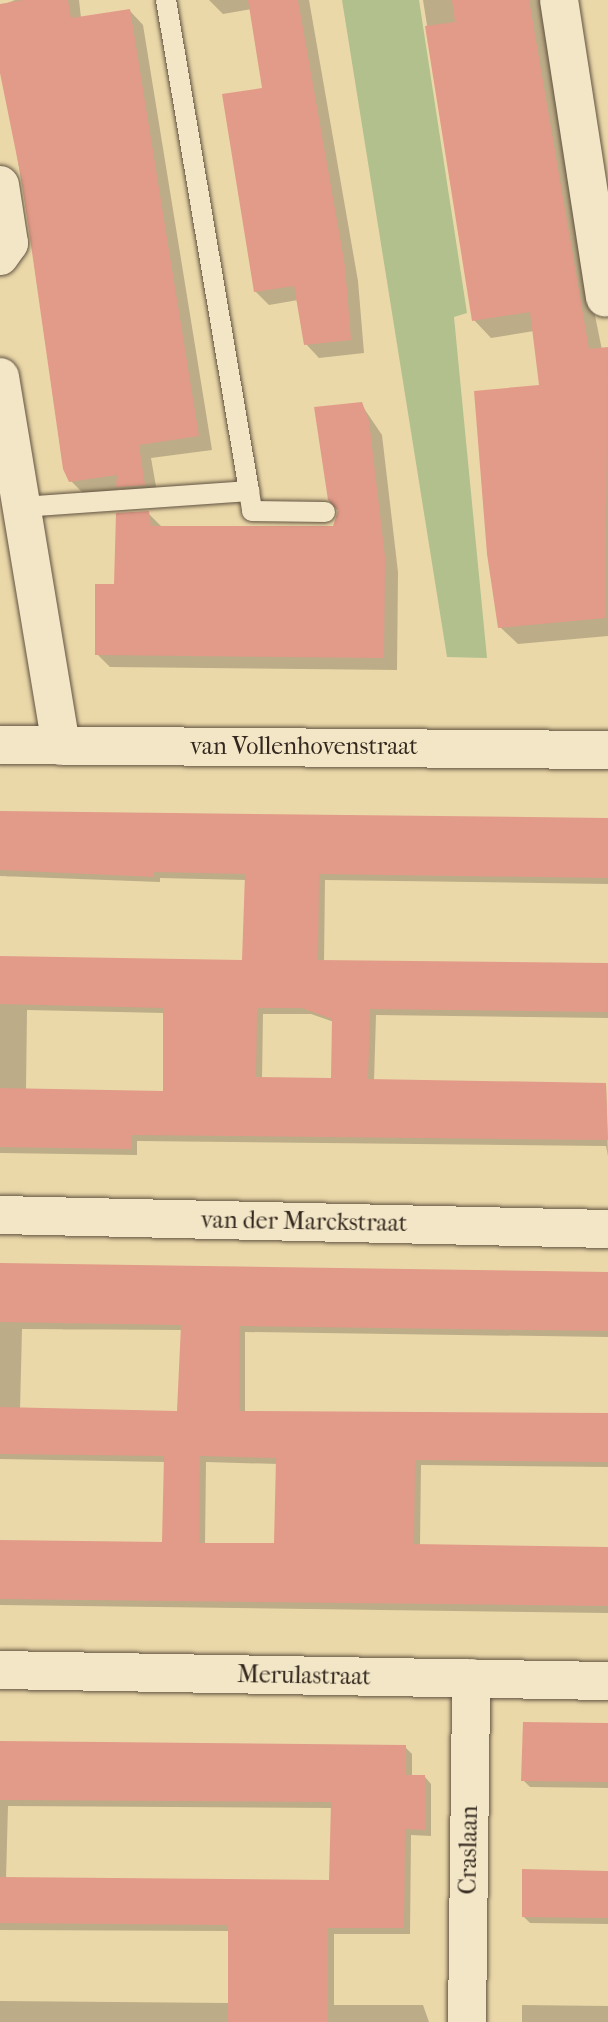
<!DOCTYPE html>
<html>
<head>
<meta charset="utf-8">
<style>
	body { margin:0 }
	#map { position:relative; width:608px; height:2022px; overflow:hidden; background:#ebd8a9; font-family:"IM FELL French Canon",serif }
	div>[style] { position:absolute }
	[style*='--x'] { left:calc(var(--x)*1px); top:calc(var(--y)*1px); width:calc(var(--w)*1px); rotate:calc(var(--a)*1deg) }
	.green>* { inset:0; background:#b1c08d }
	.shadow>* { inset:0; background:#0003 }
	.building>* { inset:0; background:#e29b88 }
	.roads { filter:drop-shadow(0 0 2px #615341) drop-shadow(0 0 2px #615341) }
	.service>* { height:20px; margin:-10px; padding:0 10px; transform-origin:10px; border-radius:10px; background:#f2e6c7 }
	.minor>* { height:38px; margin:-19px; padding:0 19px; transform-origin:19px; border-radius:19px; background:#f2e6c7 }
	span { translate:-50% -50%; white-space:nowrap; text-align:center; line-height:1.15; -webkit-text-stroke:6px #f2e6c7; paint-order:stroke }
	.street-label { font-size:24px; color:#33271e }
</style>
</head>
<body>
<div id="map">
	<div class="green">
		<i style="clip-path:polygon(342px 0,419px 0,467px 313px,454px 317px,487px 658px,447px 657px)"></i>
	</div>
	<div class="shadow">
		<i style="clip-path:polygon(15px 0,79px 0,81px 18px,130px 11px,143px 25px,212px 450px,151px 458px,158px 498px,132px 500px,121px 489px,85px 495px,71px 481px,0 53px,0 6px)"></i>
		<i style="clip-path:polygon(209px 0,309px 0,358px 281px,364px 353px,319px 358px,306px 344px,298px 300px,269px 305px,255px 291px,264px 90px,252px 9px,223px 14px)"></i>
		<i style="clip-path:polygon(423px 0,547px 0,588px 281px,602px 350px,608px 349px,608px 636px,518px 644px,500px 627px,541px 387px,534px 331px,491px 338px,474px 320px)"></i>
		<i style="clip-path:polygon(361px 404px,382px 435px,398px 572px,397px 670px,110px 667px,97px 654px,116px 586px,148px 513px,161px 526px,334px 528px)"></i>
		<i style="clip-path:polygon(evenodd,0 814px,608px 820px,608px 884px,325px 880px,324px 962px,608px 965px,608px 1018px,376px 1015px,374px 1081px,606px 1085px,608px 1156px,606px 1146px,137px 1141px,137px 1155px,0 1153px,0 958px,244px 962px,246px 880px,160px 878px,160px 882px,0 876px,0 814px,27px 1010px,165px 1013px,165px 1093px,26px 1091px,27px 1010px,0 814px,263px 1014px,311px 1014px,334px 1022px,333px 1080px,262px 1079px,263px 1014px)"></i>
		<i style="clip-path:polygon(evenodd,0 1266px,608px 1273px,608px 1337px,245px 1332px,245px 1414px,608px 1416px,608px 1467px,421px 1465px,420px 1546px,608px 1549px,608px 1613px,0 1605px,0 1542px,164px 1544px,166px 1462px,0 1459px,0 1266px,22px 1329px,183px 1330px,179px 1413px,20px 1410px,22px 1329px,0 1266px,206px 1462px,278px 1464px,276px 1545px,205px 1545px,206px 1462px)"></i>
		<i style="clip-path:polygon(608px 1725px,608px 1788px,530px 1787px,523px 1780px)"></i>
		<i style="clip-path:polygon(evenodd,0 1743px,405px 1747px,412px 1754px,412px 1777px,425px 1777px,431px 1784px,431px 1836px,411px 1835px,410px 1934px,334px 1934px,334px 2005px,423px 2005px,429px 2022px,0 2022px,0 2001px,230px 2003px,230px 1931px,0 1930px,0 1743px,8px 1806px,333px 1808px,331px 1882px,6px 1879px,8px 1806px)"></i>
		<i style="clip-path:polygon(608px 1873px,608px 1924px,530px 1923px,524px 1917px)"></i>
		<i style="clip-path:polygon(522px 2005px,608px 2006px,608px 2022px,522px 2022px)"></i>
	</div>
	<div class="building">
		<i style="clip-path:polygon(24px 0,68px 0,71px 18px,130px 9px,199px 436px,139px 445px,145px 485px,116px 487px,117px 475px,69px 482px,63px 469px,22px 182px,0 73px,0 4px)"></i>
		<i style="clip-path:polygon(248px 0,298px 0,345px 266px,351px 340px,304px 345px,294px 286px,254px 292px,222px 94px,262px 88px)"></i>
		<i style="clip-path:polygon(452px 0,529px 0,589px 349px,608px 347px,605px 618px,498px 628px,487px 554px,474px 391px,539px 385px,530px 312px,472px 321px,425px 26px,455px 22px)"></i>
		<i style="clip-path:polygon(362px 402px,369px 421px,385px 557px,384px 658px,95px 655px,95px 584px,114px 584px,116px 513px,149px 511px,151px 526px,333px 526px,338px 511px,328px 500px,314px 407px)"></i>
		<i style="clip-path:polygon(evenodd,0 811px,608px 818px,608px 878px,319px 874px,318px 960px,608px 963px,607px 1012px,370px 1009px,368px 1079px,606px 1083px,608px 1140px,131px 1135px,131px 1149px,0 1147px,0 1088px,163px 1091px,163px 1008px,0 1004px,0 956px,242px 960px,245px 874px,154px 872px,154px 877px,0 870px,0 811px,257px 1008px,302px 1008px,332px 1019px,331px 1078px,256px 1077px,257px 1008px)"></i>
		<i style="clip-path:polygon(evenodd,0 1263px,608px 1272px,608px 1331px,239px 1326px,239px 1411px,608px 1413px,608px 1462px,415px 1460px,414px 1544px,608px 1547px,608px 1606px,0 1599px,0 1540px,162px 1542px,164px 1456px,0 1454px,0 1407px,177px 1411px,181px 1325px,0 1322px,0 1263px,200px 1456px,276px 1458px,274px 1543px,199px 1543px,200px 1456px)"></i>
		<i style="clip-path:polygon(523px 1722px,608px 1723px,608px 1782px,521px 1781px)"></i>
		<i style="clip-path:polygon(0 1741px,406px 1745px,406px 1775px,425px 1775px,425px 1830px,405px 1829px,404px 1928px,328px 1928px,328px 2022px,228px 2022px,228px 1925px,0 1923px,0 1877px,329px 1880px,331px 1802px,0 1800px)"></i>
		<i style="clip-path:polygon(522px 1869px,608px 1871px,608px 1918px,522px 1917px)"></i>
	</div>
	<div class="roads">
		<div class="service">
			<i style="--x:166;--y:0;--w:498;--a:80.4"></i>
			<i style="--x:22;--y:507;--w:228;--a:-4"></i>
			<i style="--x:249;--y:491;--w:20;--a:81"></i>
			<i style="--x:252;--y:511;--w:73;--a:0.8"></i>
		</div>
		<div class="minor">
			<i style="--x:559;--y:0;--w:301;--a:81.2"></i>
			<i style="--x:0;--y:185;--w:59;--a:81.2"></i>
			<i style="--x:9;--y:243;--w:16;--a:125"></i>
			<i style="--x:0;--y:377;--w:374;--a:80.6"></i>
			<i style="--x:0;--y:745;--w:608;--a:0.47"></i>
			<i style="--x:0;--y:1215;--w:608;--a:1.32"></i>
			<i style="--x:0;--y:1670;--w:608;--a:1.04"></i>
			<i style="--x:467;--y:2022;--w:344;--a:-89.3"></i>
		</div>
	</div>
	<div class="street-label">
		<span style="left:304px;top:747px">van Vollenhovenstraat</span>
		<span style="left:304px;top:1222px;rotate:1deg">van der Marckstraat</span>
		<span style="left:304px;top:1676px;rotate:1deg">Merulastraat</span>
		<span style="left:469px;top:1850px;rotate:-89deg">Craslaan</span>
	</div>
</div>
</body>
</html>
